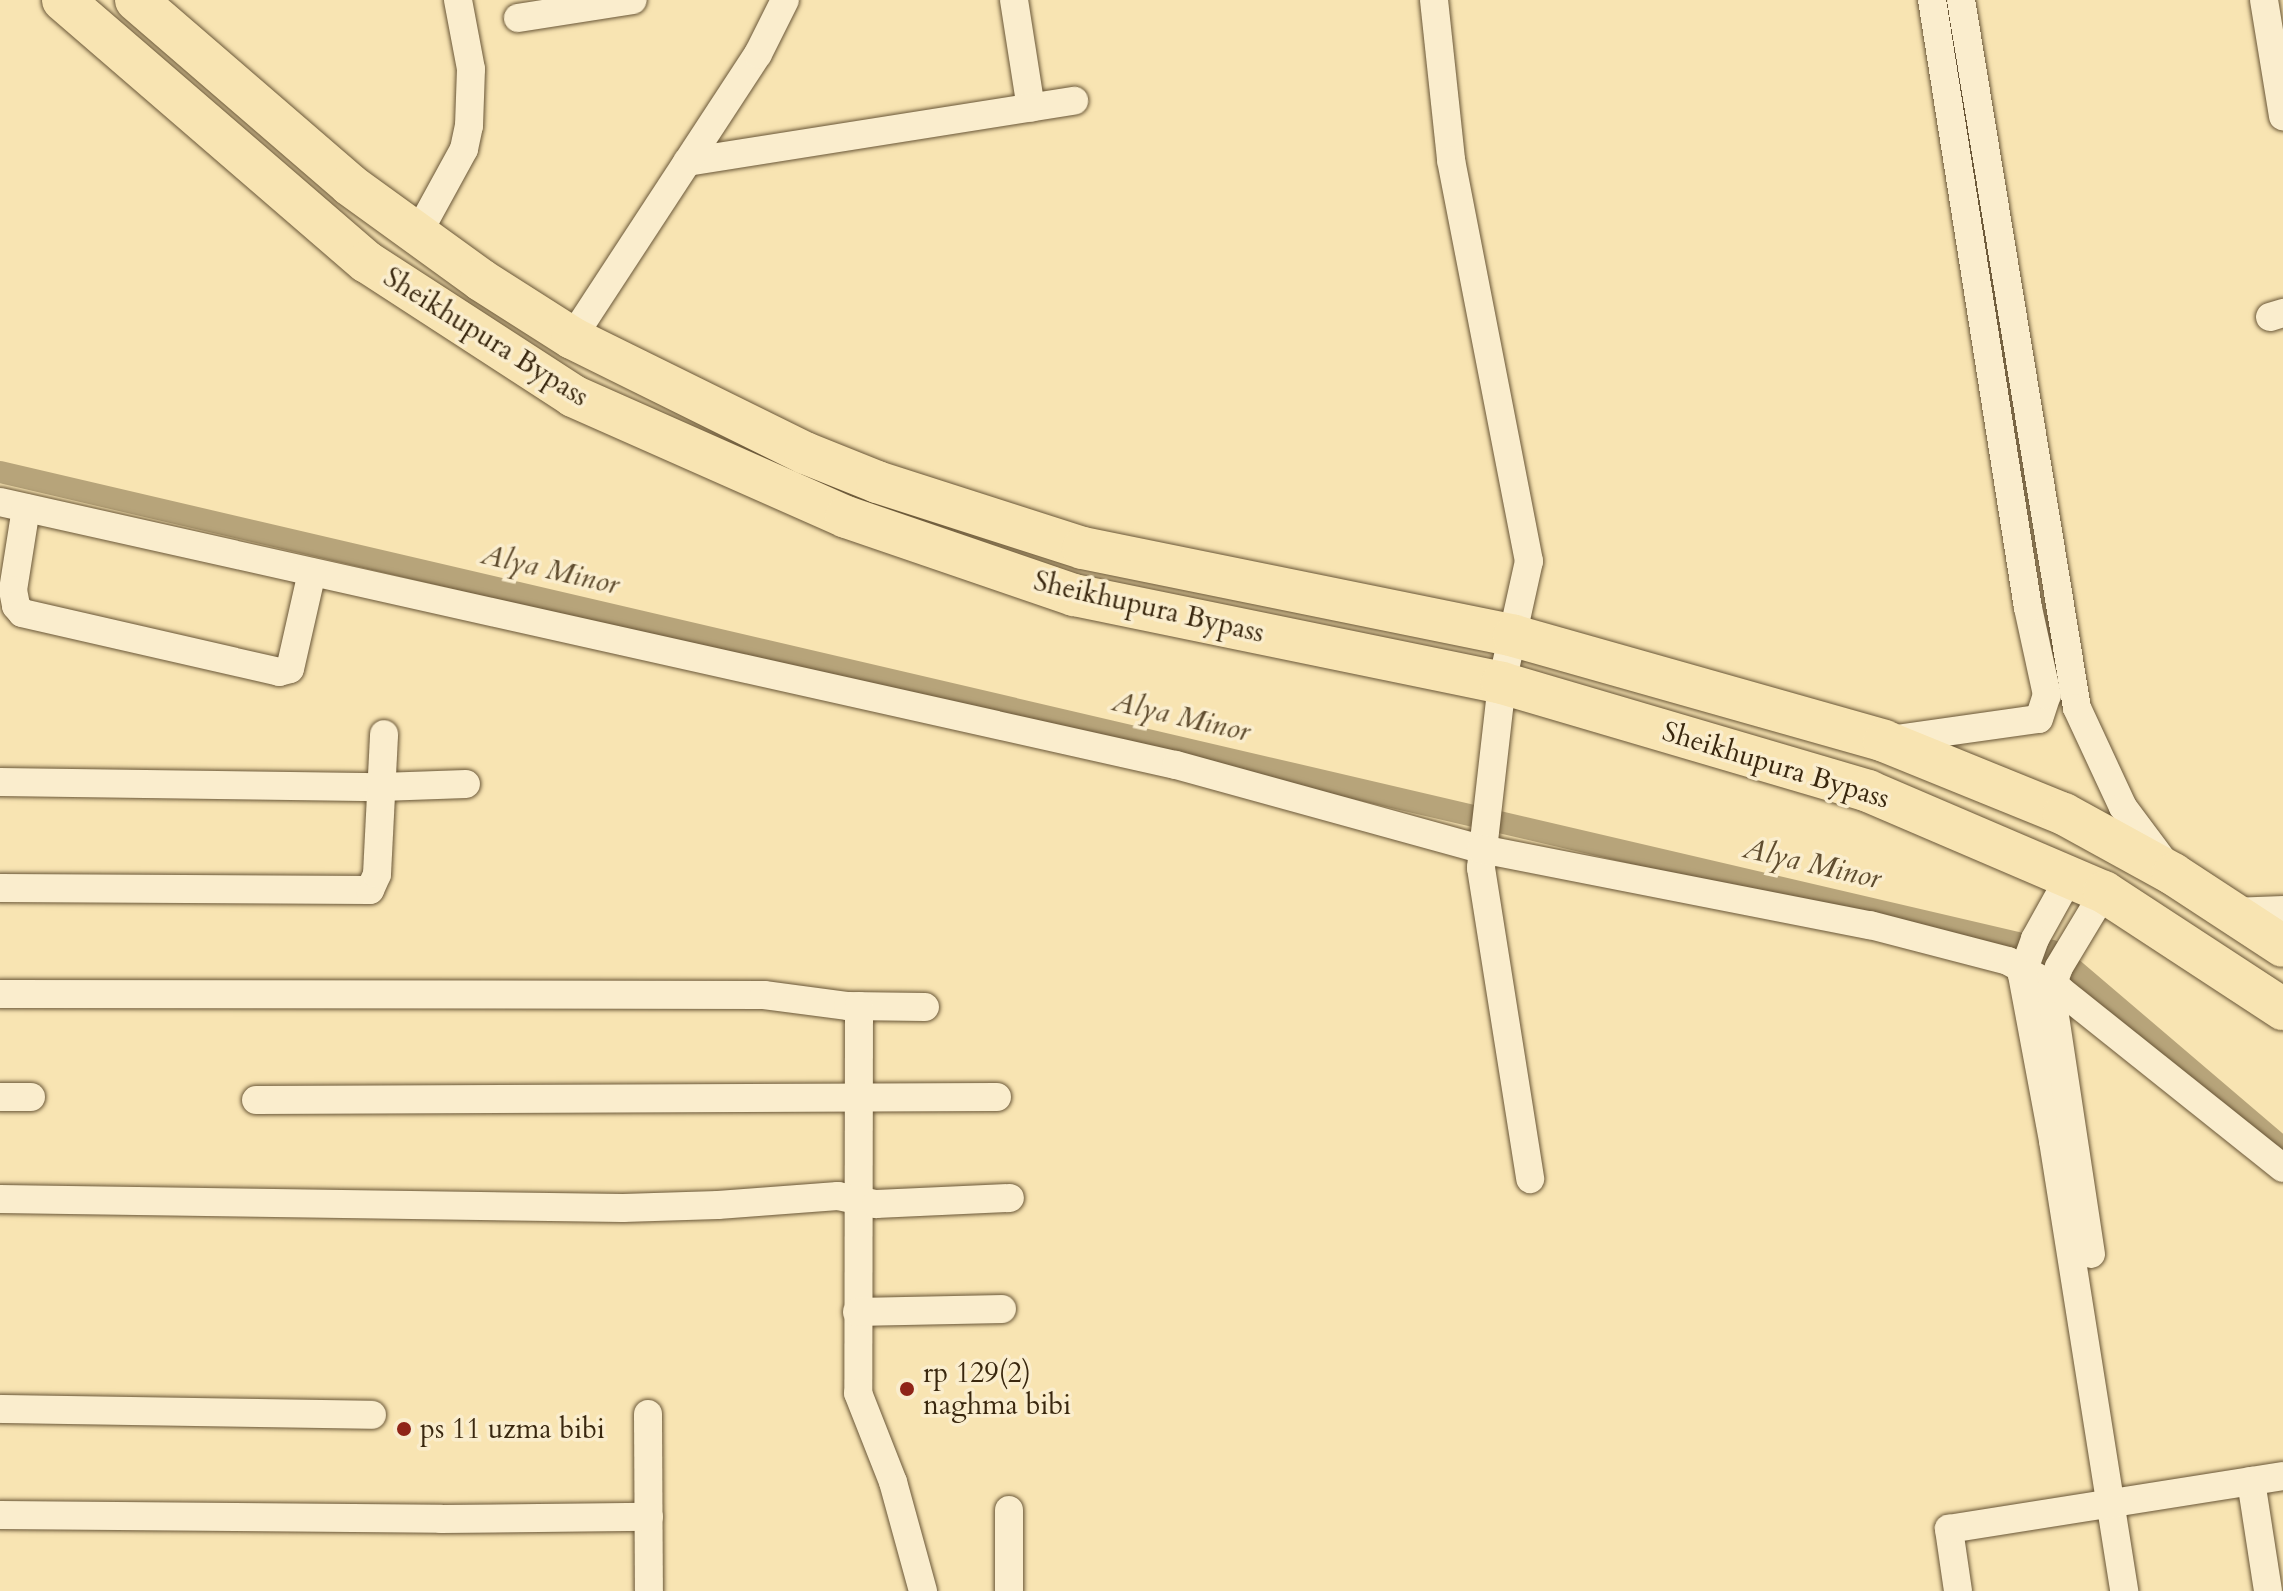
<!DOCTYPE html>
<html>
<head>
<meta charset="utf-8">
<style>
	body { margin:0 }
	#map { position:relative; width:2283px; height:1591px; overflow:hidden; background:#f8e4b2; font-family:Cardo,serif }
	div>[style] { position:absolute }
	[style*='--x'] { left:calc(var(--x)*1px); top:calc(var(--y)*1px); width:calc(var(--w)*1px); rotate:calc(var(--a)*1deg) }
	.canal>* { height:22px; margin:-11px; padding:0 11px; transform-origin:11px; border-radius:11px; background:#b7a47a }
	.roads { filter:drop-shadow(0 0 2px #695637) drop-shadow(0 0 2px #695637) }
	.minor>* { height:28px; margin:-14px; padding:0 14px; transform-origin:14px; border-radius:14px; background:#faedcd }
	.highway>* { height:42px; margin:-21px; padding:0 21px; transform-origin:21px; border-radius:21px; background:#f8e4b2 }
	.dots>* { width:22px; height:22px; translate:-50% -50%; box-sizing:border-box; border:4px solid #faedcd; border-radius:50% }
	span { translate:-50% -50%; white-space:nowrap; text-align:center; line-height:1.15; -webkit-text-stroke:7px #faedcd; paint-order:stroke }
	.street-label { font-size:28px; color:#39270e }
	.poi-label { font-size:28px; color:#39270e }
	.left { translate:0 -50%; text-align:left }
	.water-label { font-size:30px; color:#5f4c2e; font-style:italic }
</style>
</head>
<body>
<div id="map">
	<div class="canal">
		<i style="--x:0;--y:472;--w:2107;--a:13.14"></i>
		<i style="--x:2052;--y:951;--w:304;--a:40.5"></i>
	</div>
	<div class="roads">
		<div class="minor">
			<i style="--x:1014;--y:0;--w:109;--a:81.1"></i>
			<i style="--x:1434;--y:0;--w:161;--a:83.9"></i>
			<i style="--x:1451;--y:160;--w:409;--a:79"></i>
			<i style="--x:1529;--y:561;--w:125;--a:102.5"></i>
			<i style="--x:1502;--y:683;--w:186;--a:96.5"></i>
			<i style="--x:1481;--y:868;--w:315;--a:81"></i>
			<i style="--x:1961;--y:0;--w:717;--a:80.7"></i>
			<i style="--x:2077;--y:708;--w:109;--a:65.1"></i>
			<i style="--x:2123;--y:807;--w:69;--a:53.3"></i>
			<i style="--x:2264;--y:0;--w:118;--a:80.7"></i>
			<i style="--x:518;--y:18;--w:116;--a:-8.9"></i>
			<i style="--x:687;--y:162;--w:392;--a:-9"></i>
			<i style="--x:417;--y:235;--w:98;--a:-61.3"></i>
			<i style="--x:464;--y:149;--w:24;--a:-78"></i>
			<i style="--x:469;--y:126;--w:57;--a:-88"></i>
			<i style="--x:471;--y:69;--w:70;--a:-100.7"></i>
			<i style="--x:2270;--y:317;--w:14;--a:-17"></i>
			<i style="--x:572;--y:338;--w:339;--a:-56.8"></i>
			<i style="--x:758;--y:54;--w:60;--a:-63.4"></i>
			<i style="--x:0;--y:502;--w:1205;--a:12.61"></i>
			<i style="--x:1176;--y:765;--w:316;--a:15.4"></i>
			<i style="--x:1481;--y:849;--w:396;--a:11.1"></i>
			<i style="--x:1870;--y:925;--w:143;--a:14.6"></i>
			<i style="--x:2008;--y:961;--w:60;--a:29.1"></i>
			<i style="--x:2060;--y:990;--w:285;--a:38.6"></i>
			<i style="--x:26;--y:508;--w:83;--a:99"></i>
			<i style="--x:13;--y:590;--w:16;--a:79"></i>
			<i style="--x:16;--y:606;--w:9;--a:49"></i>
			<i style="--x:22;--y:613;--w:264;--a:12.9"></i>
			<i style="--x:279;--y:672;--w:11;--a:-15"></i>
			<i style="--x:290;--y:669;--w:99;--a:-77.2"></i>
			<i style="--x:1889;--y:740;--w:151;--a:-8"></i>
			<i style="--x:2039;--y:719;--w:25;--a:-72"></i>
			<i style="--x:2047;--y:695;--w:89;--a:-102.3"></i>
			<i style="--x:2028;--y:608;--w:616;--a:-98.97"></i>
			<i style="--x:0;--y:782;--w:381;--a:0.8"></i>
			<i style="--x:381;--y:787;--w:85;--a:-2"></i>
			<i style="--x:2070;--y:876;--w:72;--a:119.1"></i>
			<i style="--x:2035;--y:939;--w:38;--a:110"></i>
			<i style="--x:2022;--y:975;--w:169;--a:79.4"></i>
			<i style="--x:2053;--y:1141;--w:456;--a:81"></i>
			<i style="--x:0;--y:888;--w:370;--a:0.3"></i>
			<i style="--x:370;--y:890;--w:17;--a:-66"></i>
			<i style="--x:377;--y:874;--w:140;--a:-87.1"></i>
			<i style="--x:2232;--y:912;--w:51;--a:-2.2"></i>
			<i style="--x:0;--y:994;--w:764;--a:0.07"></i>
			<i style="--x:764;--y:995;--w:85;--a:7.5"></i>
			<i style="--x:848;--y:1006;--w:77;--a:0.7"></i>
			<i style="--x:859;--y:1006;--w:387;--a:90.1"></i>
			<i style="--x:858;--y:1393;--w:96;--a:68.5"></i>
			<i style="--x:893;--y:1482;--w:113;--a:74.6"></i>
			<i style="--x:0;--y:1097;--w:31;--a:0"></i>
			<i style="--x:256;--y:1100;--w:741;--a:-0.23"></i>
			<i style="--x:0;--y:1199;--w:623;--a:0.83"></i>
			<i style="--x:623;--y:1208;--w:95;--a:-1.8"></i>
			<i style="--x:718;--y:1205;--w:120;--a:-4.3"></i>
			<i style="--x:838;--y:1196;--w:39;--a:12"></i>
			<i style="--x:876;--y:1204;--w:134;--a:-2.6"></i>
			<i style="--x:2091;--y:1254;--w:268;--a:-98.6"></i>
			<i style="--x:2051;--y:989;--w:23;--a:-70"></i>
			<i style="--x:2059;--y:967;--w:87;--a:-59"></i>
			<i style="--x:857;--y:1312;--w:145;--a:-1.2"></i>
			<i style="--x:0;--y:1409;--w:372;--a:0.9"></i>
			<i style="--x:648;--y:1414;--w:177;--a:89.7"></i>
			<i style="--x:2251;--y:1481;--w:111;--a:81.2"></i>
			<i style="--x:0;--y:1515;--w:441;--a:0.5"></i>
			<i style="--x:441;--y:1519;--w:208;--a:-0.6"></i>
			<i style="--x:1009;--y:1591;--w:81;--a:-90"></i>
			<i style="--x:1958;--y:1591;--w:63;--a:-98.3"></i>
			<i style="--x:1949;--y:1529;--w:338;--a:-9"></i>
		</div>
		<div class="highway">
			<i style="--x:63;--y:0;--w:401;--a:40.8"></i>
			<i style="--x:367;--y:262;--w:246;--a:33"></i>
			<i style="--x:573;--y:396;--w:299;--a:23.9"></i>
			<i style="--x:846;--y:517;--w:241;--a:18.9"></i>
			<i style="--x:1074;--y:595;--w:437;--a:11.6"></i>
			<i style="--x:1502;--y:683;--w:382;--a:16.4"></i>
			<i style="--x:1868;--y:791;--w:257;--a:23.2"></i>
			<i style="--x:2104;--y:892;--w:214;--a:33.2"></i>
			<i style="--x:136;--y:0;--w:283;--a:40.8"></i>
			<i style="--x:350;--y:185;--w:162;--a:35.9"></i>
			<i style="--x:481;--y:280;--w:108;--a:32.5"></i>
			<i style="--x:572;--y:338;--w:260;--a:26.3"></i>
			<i style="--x:805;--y:453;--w:78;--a:21.9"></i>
			<i style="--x:877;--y:482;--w:216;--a:17.8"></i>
			<i style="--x:1083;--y:548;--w:440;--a:11.5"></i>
			<i style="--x:1514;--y:636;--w:385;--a:15.8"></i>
			<i style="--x:1884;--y:741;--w:194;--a:22.1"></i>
			<i style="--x:2064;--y:814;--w:124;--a:28.8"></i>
			<i style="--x:2173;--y:874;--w:131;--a:33.2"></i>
		</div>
	</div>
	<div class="dots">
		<i style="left:907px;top:1389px;background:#8f2418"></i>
		<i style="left:404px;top:1429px;background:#8f2418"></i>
	</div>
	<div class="street-label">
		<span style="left:486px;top:337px;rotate:32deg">Sheikhupura Bypass</span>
		<span style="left:1149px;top:607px;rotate:13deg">Sheikhupura Bypass</span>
		<span style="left:1776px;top:765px;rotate:17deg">Sheikhupura Bypass</span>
	</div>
	<div class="poi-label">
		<span class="left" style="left:923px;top:1389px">rp 129(2)<br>naghma bibi</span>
		<span class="left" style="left:420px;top:1429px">ps 11 uzma bibi</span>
	</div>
	<div class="water-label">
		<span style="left:550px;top:570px;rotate:13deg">Alya Minor</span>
		<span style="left:1181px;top:717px;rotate:13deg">Alya Minor</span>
		<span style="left:1812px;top:864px;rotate:13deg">Alya Minor</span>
	</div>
</div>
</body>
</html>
